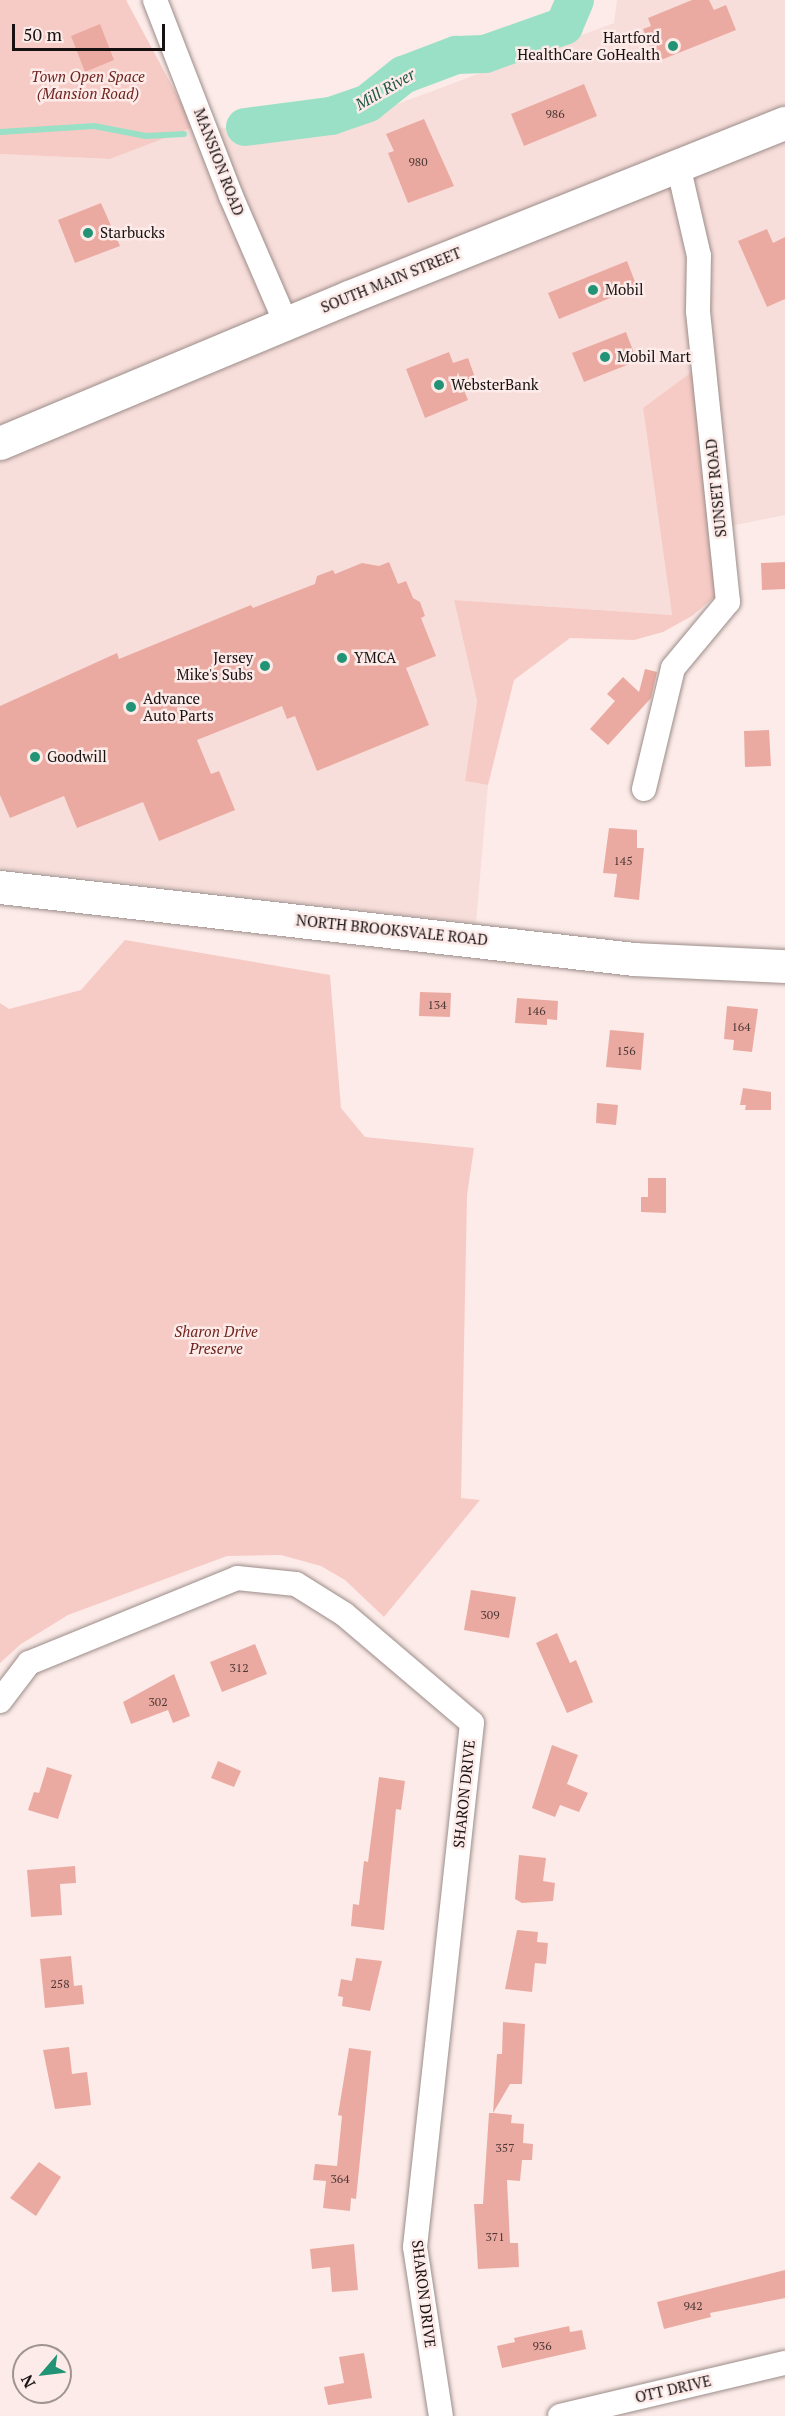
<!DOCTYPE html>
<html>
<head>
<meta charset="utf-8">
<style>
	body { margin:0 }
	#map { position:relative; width:785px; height:2416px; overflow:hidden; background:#fcebe8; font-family:"PT Serif",serif }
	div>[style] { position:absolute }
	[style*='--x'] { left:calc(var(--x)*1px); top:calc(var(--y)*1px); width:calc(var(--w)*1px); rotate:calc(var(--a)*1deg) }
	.built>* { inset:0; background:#f8deda }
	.green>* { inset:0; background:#f7cbc5 }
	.stream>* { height:6px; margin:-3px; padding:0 3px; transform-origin:3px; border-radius:3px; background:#9ae0c7 }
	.river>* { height:38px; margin:-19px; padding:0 19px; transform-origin:19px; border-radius:19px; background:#9ae0c7 }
	.building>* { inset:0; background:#ebaaa1 }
	.roads { filter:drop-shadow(0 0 2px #9c8d8a) drop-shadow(0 0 2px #9c8d8a) }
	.street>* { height:24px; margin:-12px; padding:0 12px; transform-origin:12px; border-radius:12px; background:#fff }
	.secondary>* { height:33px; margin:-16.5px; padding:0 16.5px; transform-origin:16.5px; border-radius:16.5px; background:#fff }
	.highway>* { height:33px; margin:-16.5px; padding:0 16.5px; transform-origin:16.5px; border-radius:16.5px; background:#fff }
	.dots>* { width:16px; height:16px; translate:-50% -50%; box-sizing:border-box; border:3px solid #fcebe8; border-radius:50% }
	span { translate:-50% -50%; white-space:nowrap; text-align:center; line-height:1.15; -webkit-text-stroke:5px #fcebe8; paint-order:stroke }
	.number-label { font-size:12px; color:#4c3735 }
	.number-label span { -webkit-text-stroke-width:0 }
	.poi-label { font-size:15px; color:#171111 }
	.right { translate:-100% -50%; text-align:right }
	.left { translate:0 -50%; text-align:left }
	.park-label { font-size:15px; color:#70241f; font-style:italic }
	.street-label { font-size:15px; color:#171111 }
	.water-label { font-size:16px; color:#215847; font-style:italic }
	.north { position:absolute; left:12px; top:2344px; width:60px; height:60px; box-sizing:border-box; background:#fcebe8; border:2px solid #a09492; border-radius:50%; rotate:242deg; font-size:16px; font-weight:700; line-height:24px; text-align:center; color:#171111 }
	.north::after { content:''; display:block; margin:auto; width:21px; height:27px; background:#239375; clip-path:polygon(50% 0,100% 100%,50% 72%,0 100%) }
	.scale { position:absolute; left:12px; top:24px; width:153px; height:27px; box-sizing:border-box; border:3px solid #171111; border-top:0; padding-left:8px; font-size:18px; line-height:21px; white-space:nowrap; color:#171111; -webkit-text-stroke:4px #fcebe8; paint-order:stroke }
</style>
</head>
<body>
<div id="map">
	<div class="built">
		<i style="clip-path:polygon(617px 0,785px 0,785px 515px,731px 526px,643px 408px,672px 615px,454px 600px,477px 701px,465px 781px,488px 785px,476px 923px,0 868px,0 154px,110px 159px,194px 127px,328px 130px,614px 23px)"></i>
	</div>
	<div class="green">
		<i style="clip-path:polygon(0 0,126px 0,194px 127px,110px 159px,0 154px)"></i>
		<i style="clip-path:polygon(697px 368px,719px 593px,692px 616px,663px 632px,634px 640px,570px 638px,514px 680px,488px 785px,465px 781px,477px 701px,454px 600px,672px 615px,643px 408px)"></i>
		<i style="clip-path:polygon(125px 940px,330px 975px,341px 1108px,365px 1137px,474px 1148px,467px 1195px,461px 1498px,480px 1500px,384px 1617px,345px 1580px,321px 1566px,281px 1555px,227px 1556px,68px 1615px,21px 1644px,0 1663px,0 1003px,9px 1009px,81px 990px)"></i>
	</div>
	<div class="stream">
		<i style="--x:0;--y:132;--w:94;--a:-3.7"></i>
		<i style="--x:94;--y:126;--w:53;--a:10.9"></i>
		<i style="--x:146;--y:136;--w:38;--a:-3"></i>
	</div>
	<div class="river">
		<i style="--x:245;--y:127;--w:87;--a:-7.3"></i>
		<i style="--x:331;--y:116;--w:39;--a:-19"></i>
		<i style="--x:368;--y:103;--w:45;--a:-38.7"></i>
		<i style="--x:403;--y:75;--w:57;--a:-20.7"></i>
		<i style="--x:456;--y:55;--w:29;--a:-2"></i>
		<i style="--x:485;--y:54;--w:84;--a:-19.5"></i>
		<i style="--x:564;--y:26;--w:28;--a:-67"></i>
	</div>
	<div class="building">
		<i style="clip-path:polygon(692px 0,709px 0,714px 10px,726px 5px,736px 30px,656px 62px,643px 29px,651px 26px,648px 18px)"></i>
		<i style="clip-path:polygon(100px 24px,114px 60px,85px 72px,71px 36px)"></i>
		<i style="clip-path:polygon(584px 84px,597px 116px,524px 146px,511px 114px)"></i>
		<i style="clip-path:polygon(424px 119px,454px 186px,408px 203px,388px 153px,394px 151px,386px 134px)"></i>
		<i style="clip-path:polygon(101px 203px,120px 246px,75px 263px,58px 220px)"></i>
		<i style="clip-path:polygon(767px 229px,773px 243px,785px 237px,785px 299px,767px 307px,738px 241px)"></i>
		<i style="clip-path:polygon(627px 261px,637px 287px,559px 319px,548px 293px)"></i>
		<i style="clip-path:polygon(626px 332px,637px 361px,584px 382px,572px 353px)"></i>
		<i style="clip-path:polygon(449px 352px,453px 363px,468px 358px,476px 380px,462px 386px,468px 400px,425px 418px,406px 369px)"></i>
		<i style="clip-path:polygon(389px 562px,398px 584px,406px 581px,413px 598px,420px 602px,425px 616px,421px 618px,436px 656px,406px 668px,429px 725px,317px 771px,295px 716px,287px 719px,282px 706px,197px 740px,211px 774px,219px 771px,235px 810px,159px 841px,143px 802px,77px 828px,64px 796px,10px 818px,0 795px,0 706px,117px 653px,119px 659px,251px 605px,253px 608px,276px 599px,315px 584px,317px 576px,333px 570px,335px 574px,362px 563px,379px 566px)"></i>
		<i style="clip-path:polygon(785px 562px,785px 589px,762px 590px,761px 563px)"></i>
		<i style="clip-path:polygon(645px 669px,657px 672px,651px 698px,608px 745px,590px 729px,615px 701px,607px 694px,623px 677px,639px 692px)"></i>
		<i style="clip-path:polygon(769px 730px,771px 766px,745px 767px,744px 731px)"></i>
		<i style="clip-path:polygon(609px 828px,637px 830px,637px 848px,644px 848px,639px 900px,614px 897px,617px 874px,603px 873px)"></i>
		<i style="clip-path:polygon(420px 992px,451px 993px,450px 1017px,419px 1016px)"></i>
		<i style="clip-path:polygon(517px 998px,558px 1001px,557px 1020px,547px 1019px,547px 1025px,515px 1023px)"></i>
		<i style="clip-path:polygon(727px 1006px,758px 1009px,752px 1052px,733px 1050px,734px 1040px,724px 1039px)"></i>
		<i style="clip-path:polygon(610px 1030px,644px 1033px,641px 1070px,606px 1067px)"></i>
		<i style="clip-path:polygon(743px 1088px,771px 1092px,771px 1110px,745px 1110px,746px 1105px,740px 1105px)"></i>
		<i style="clip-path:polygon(597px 1103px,618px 1105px,616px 1125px,596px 1123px)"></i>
		<i style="clip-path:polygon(648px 1178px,666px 1178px,666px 1213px,641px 1212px,641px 1197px,648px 1197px)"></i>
		<i style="clip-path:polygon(471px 1590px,516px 1597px,509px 1638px,464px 1630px)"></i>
		<i style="clip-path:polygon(557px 1633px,570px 1663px,576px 1660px,593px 1702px,567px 1713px,536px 1643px)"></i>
		<i style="clip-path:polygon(255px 1644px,267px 1674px,222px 1692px,210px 1662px)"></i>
		<i style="clip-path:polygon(174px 1674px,190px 1716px,173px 1723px,168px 1710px,131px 1724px,123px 1702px)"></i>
		<i style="clip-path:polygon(552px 1745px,578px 1755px,567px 1784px,588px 1793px,579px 1812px,560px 1805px,555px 1817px,532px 1808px)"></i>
		<i style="clip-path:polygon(218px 1761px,241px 1771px,234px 1787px,211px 1778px)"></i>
		<i style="clip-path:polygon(47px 1767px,72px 1775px,58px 1819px,28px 1810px,34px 1792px,39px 1793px)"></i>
		<i style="clip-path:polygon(379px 1777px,405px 1781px,401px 1810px,396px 1809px,384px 1930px,351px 1926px,353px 1904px,359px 1905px,364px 1861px,368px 1862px)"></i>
		<i style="clip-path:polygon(519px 1855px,546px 1858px,543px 1881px,555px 1883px,553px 1901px,522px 1903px,515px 1899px)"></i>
		<i style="clip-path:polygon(75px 1866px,76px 1883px,60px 1884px,62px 1915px,31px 1917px,27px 1870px)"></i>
		<i style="clip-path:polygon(517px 1930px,538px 1932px,537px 1942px,548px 1943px,546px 1964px,535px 1963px,532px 1992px,505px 1989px)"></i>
		<i style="clip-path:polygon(71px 1956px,74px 1986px,82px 1985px,84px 2004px,45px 2008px,40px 1959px)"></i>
		<i style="clip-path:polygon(356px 1958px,382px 1961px,370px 2011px,342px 2006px,343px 1997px,338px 1996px,341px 1979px,352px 1981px)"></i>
		<i style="clip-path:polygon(503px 2022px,525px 2024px,522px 2084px,510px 2084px,493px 2113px,512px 2115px,511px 2123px,524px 2124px,523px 2143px,533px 2144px,532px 2160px,522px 2160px,520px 2181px,507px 2180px,510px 2243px,518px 2243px,519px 2267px,478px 2269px,474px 2204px,483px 2204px,489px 2113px,493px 2113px,497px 2054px,502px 2054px)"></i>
		<i style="clip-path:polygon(69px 2047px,72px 2074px,87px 2072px,91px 2105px,55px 2109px,43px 2050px)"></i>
		<i style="clip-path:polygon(349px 2048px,371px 2051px,356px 2199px,351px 2198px,350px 2211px,323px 2208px,326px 2181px,313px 2180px,315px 2164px,337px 2166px,342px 2116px,338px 2115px)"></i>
		<i style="clip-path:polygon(39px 2162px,61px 2177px,36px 2216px,10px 2198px)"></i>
		<i style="clip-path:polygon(354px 2244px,358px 2290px,332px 2292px,330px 2267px,312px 2269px,310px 2249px)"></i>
		<i style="clip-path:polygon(785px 2270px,785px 2298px,710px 2313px,711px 2317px,664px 2329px,657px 2302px)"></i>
		<i style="clip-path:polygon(569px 2326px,570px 2332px,582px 2330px,586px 2349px,502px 2368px,497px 2346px,515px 2342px,514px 2338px)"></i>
		<i style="clip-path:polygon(364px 2353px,372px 2398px,328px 2405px,324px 2387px,344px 2383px,339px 2357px)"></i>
	</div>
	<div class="roads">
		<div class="street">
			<i style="--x:155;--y:0;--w:210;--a:68.8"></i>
			<i style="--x:231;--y:196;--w:138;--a:66.6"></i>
			<i style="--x:644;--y:789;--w:124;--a:-76.5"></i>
			<i style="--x:673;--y:668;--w:86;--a:-50.2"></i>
			<i style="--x:728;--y:602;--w:293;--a:-95.9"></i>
			<i style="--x:698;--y:311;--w:55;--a:-89"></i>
			<i style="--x:699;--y:256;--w:93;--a:-103"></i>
			<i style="--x:0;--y:1701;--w:48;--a:-52.7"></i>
			<i style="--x:29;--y:1663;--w:225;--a:-22.2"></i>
			<i style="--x:237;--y:1578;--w:59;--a:5.8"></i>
			<i style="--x:296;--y:1584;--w:57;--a:32"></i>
			<i style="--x:344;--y:1614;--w:168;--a:40.4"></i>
			<i style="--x:472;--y:1723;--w:527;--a:96.21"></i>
			<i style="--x:415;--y:2247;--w:171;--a:81.3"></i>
			<i style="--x:560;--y:2416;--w:231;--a:-13.3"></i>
		</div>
		<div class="secondary">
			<i style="--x:0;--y:887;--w:638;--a:6.48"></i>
			<i style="--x:634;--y:959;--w:151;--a:2.7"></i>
		</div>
		<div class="highway">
			<i style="--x:0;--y:443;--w:378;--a:-22.7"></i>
			<i style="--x:349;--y:297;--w:469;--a:-21.8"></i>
		</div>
	</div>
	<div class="dots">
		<i style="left:673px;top:46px;background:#239375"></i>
		<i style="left:88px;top:233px;background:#239375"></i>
		<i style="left:593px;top:290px;background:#239375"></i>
		<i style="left:605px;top:357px;background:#239375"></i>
		<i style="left:439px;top:385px;background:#239375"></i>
		<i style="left:342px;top:658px;background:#239375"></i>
		<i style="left:265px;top:666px;background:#239375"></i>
		<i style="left:131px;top:707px;background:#239375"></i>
		<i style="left:35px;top:757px;background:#239375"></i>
	</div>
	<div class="number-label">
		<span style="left:555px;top:114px">986</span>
		<span style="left:418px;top:162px">980</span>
		<span style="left:623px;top:861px">145</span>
		<span style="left:437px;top:1005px">134</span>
		<span style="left:536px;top:1011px">146</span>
		<span style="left:741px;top:1027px">164</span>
		<span style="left:626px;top:1051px">156</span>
		<span style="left:490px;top:1615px">309</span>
		<span style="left:239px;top:1668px">312</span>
		<span style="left:158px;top:1702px">302</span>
		<span style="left:60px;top:1984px">258</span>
		<span style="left:505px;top:2148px">357</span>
		<span style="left:340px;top:2179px">364</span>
		<span style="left:495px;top:2237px">371</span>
		<span style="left:693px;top:2306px">942</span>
		<span style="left:542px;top:2346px">936</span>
	</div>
	<div class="poi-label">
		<span class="right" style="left:660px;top:46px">Hartford<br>HealthCare GoHealth</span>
		<span class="left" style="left:100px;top:233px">Starbucks</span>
		<span class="left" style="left:605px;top:290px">Mobil</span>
		<span class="left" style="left:617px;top:357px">Mobil Mart</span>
		<span class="left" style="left:451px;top:385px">WebsterBank</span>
		<span class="right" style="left:253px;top:666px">Jersey<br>Mike's Subs</span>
		<span class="left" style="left:354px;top:658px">YMCA</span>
		<span class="left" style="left:143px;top:707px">Advance<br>Auto Parts</span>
		<span class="left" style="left:47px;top:757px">Goodwill</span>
	</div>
	<div class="park-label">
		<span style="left:88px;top:85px">Town Open Space<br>(Mansion Road)</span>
		<span style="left:216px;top:1340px">Sharon Drive<br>Preserve</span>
	</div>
	<div class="street-label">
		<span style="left:219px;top:162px;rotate:69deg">MANSION ROAD</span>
		<span style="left:391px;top:280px;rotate:-22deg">SOUTH MAIN STREET</span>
		<span style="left:716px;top:488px;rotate:-96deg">SUNSET ROAD</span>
		<span style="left:392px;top:930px;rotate:6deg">NORTH BROOKSVALE ROAD</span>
		<span style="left:464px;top:1794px;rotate:-84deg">SHARON DRIVE</span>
		<span style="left:424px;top:2294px;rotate:83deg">SHARON DRIVE</span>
		<span style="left:673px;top:2389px;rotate:-13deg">OTT DRIVE</span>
	</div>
	<div class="water-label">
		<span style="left:385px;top:89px;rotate:-30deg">Mill River</span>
	</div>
	<div class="north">N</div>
	<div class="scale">50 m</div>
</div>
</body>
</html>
